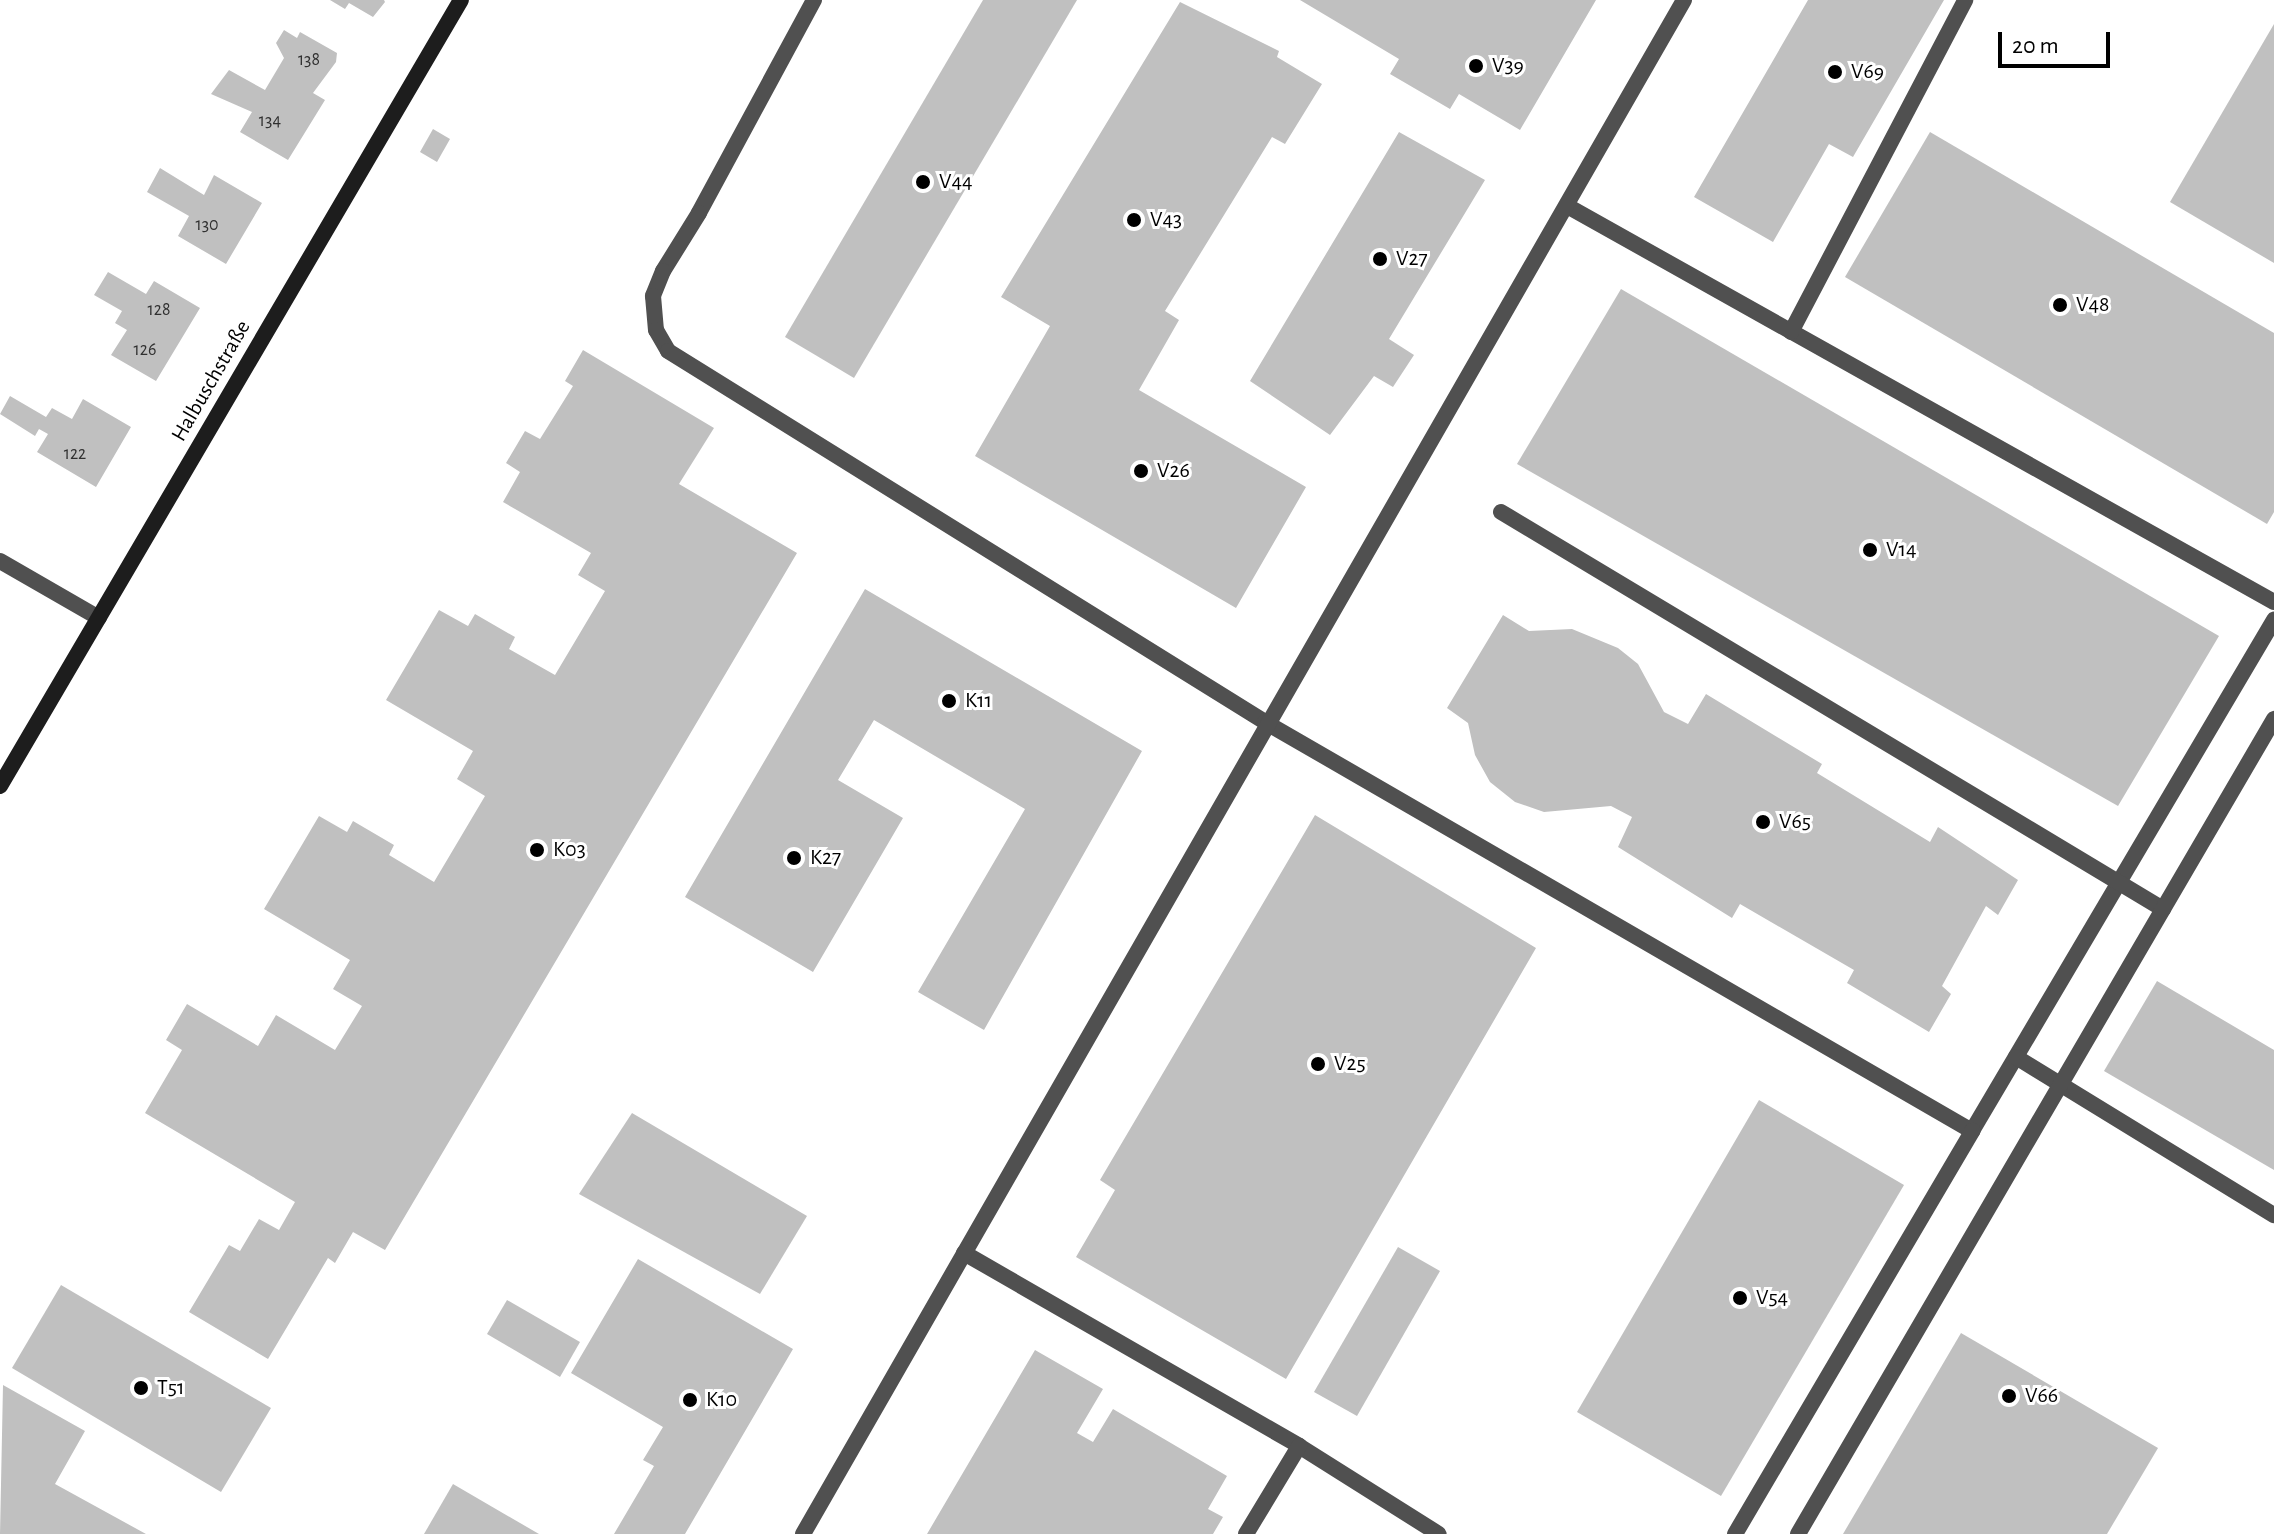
<!DOCTYPE html>
<html>
<head>
<meta charset="utf-8">
<style>
	body { margin:0 }
	#map { position:relative; width:2274px; height:1534px; overflow:hidden; background:#fff; font-family:"Alegreya Sans",sans-serif }
	div>[style] { position:absolute }
	[style*='--x'] { left:calc(var(--x)*1px); top:calc(var(--y)*1px); width:calc(var(--w)*1px); rotate:calc(var(--a)*1deg) }
	.building>* { inset:0; background:#c0c0c0 }
	.lane>* { height:16px; margin:-8px; padding:0 8px; transform-origin:8px; border-radius:8px; background:#505050 }
	.street>* { height:16px; margin:-8px; padding:0 8px; transform-origin:8px; border-radius:8px; background:#505050 }
	.secondary>* { height:16px; margin:-8px; padding:0 8px; transform-origin:8px; border-radius:8px; background:#1d1d1d }
	.dots>* { width:22px; height:22px; translate:-50% -50%; box-sizing:border-box; border:4px solid #fff; border-radius:50% }
	span { translate:-50% -50%; white-space:nowrap; text-align:center; line-height:1.15; -webkit-text-stroke:6px #fff; paint-order:stroke }
	.number-label { font-size:18px; color:#303030 }
	.number-label span { -webkit-text-stroke-width:0 }
	.poi-label { font-size:22px; color:#000 }
	.left { translate:0 -50%; text-align:left }
	.street-label { font-size:22px; color:#000 }
	.scale { position:absolute; left:1998px; top:32px; width:112px; height:36px; box-sizing:border-box; border:4px solid #000; border-top:0; padding-left:10px; font-size:24px; line-height:28px; white-space:nowrap; color:#000; -webkit-text-stroke:6px #fff; paint-order:stroke }
</style>
</head>
<body>
<div id="map">
	<div class="building">
		<i style="clip-path:polygon(330px 0,384px 0,385px 2px,373px 17px,349px 3px,345px 9px)"></i>
		<i style="clip-path:polygon(983px 0,1077px 0,854px 378px,785px 337px)"></i>
		<i style="clip-path:polygon(1300px 0,1596px 0,1520px 130px,1459px 94px,1450px 109px,1390px 74px,1399px 59px)"></i>
		<i style="clip-path:polygon(1808px 0,1944px 0,1853px 157px,1829px 144px,1773px 242px,1694px 197px)"></i>
		<i style="clip-path:polygon(1180px 2px,1279px 51px,1277px 57px,1322px 84px,1285px 144px,1272px 137px,1165px 311px,1179px 320px,1139px 390px,1306px 487px,1236px 608px,975px 456px,1050px 326px,1001px 297px)"></i>
		<i style="clip-path:polygon(2274px 24px,2274px 263px,2170px 202px)"></i>
		<i style="clip-path:polygon(284px 30px,297px 38px,300px 32px,337px 53px,336px 62px,313px 93px,325px 100px,288px 160px,240px 132px,252px 112px,211px 94px,229px 70px,265px 90px,284px 58px,276px 43px)"></i>
		<i style="clip-path:polygon(433px 129px,450px 139px,437px 162px,420px 152px)"></i>
		<i style="clip-path:polygon(1399px 132px,1485px 180px,1389px 339px,1414px 355px,1393px 387px,1374px 376px,1330px 435px,1250px 381px)"></i>
		<i style="clip-path:polygon(1930px 132px,2274px 333px,2274px 512px,2267px 524px,1845px 277px)"></i>
		<i style="clip-path:polygon(160px 168px,204px 195px,214px 175px,262px 203px,226px 264px,178px 236px,189px 216px,147px 192px)"></i>
		<i style="clip-path:polygon(108px 272px,146px 294px,154px 281px,200px 308px,156px 381px,111px 355px,127px 330px,115px 323px,122px 311px,94px 295px)"></i>
		<i style="clip-path:polygon(1621px 289px,2219px 636px,2118px 806px,1517px 464px)"></i>
		<i style="clip-path:polygon(583px 350px,714px 428px,679px 484px,797px 553px,385px 1250px,353px 1232px,335px 1263px,328px 1258px,268px 1359px,189px 1312px,229px 1245px,240px 1251px,259px 1219px,279px 1230px,295px 1202px,145px 1113px,182px 1050px,166px 1040px,187px 1004px,258px 1046px,276px 1015px,335px 1050px,362px 1006px,333px 989px,350px 960px,264px 909px,319px 816px,347px 832px,353px 821px,394px 845px,389px 855px,434px 882px,485px 796px,457px 779px,473px 751px,386px 700px,439px 610px,468px 626px,475px 614px,515px 637px,509px 649px,555px 675px,605px 591px,578px 575px,591px 553px,503px 502px,520px 472px,506px 463px,525px 431px,540px 439px,573px 386px,565px 381px)"></i>
		<i style="clip-path:polygon(10px 396px,46px 417px,52px 408px,72px 419px,83px 399px,131px 427px,96px 487px,37px 452px,48px 434px,39px 429px,35px 436px,0 414px)"></i>
		<i style="clip-path:polygon(865px 589px,1142px 751px,984px 1030px,918px 992px,1025px 809px,874px 720px,838px 780px,903px 818px,813px 972px,685px 897px)"></i>
		<i style="clip-path:polygon(1503px 615px,1529px 631px,1572px 629px,1618px 648px,1638px 664px,1664px 712px,1688px 724px,1706px 694px,1822px 764px,1817px 773px,1930px 842px,1938px 827px,2018px 880px,1998px 915px,1986px 906px,1942px 986px,1951px 994px,1929px 1032px,1847px 983px,1854px 970px,1740px 904px,1732px 918px,1618px 847px,1632px 817px,1611px 806px,1544px 812px,1515px 802px,1490px 782px,1475px 755px,1468px 723px,1447px 708px)"></i>
		<i style="clip-path:polygon(1315px 815px,1536px 948px,1286px 1379px,1076px 1257px,1115px 1190px,1100px 1180px)"></i>
		<i style="clip-path:polygon(2157px 981px,2274px 1050px,2274px 1170px,2104px 1071px)"></i>
		<i style="clip-path:polygon(1759px 1100px,1904px 1185px,1721px 1496px,1577px 1412px)"></i>
		<i style="clip-path:polygon(632px 1113px,807px 1216px,760px 1294px,579px 1194px)"></i>
		<i style="clip-path:polygon(1398px 1247px,1440px 1271px,1357px 1416px,1314px 1392px)"></i>
		<i style="clip-path:polygon(638px 1259px,793px 1349px,685px 1534px,614px 1534px,654px 1466px,643px 1460px,663px 1427px,571px 1373px)"></i>
		<i style="clip-path:polygon(61px 1285px,271px 1408px,221px 1492px,12px 1368px)"></i>
		<i style="clip-path:polygon(507px 1300px,580px 1342px,560px 1377px,487px 1334px)"></i>
		<i style="clip-path:polygon(1961px 1333px,2158px 1448px,2107px 1534px,1843px 1534px)"></i>
		<i style="clip-path:polygon(1035px 1350px,1103px 1389px,1077px 1433px,1093px 1442px,1113px 1409px,1227px 1476px,1208px 1509px,1223px 1517px,1213px 1534px,927px 1534px)"></i>
		<i style="clip-path:polygon(3px 1385px,85px 1431px,55px 1484px,146px 1534px,0 1534px)"></i>
		<i style="clip-path:polygon(453px 1484px,539px 1534px,424px 1534px)"></i>
	</div>
	<div class="lane">
		<i style="--x:814;--y:0;--w:242;--a:118.4"></i>
		<i style="--x:699;--y:213;--w:68;--a:121.8"></i>
		<i style="--x:663;--y:271;--w:27;--a:112"></i>
		<i style="--x:653;--y:296;--w:34;--a:85"></i>
		<i style="--x:656;--y:330;--w:24;--a:60"></i>
		<i style="--x:668;--y:351;--w:703;--a:31.86"></i>
		<i style="--x:1265;--y:722;--w:817;--a:30.05"></i>
		<i style="--x:1972;--y:1131;--w:594;--a:-59.42"></i>
		<i style="--x:1569;--y:207;--w:808;--a:29.26"></i>
		<i style="--x:1791;--y:332;--w:375;--a:-62.3"></i>
		<i style="--x:1501;--y:512;--w:772;--a:30.95"></i>
		<i style="--x:2016;--y:1057;--w:303;--a:31.5"></i>
		<i style="--x:964;--y:1253;--w:387;--a:29.9"></i>
		<i style="--x:1299;--y:1446;--w:165;--a:32.2"></i>
		<i style="--x:803;--y:1534;--w:1769;--a:-60.13"></i>
		<i style="--x:1246;--y:1534;--w:103;--a:-58.9"></i>
		<i style="--x:1735;--y:1534;--w:468;--a:-59.5"></i>
		<i style="--x:1798;--y:1534;--w:944;--a:-59.71"></i>
	</div>
	<div class="street">
		<i style="--x:0;--y:561;--w:114;--a:29.9"></i>
	</div>
	<div class="secondary">
		<i style="--x:0;--y:786;--w:911;--a:-59.61"></i>
	</div>
	<div class="dots">
		<i style="left:1476px;top:66px;background:#000"></i>
		<i style="left:1835px;top:72px;background:#000"></i>
		<i style="left:923px;top:182px;background:#000"></i>
		<i style="left:1134px;top:220px;background:#000"></i>
		<i style="left:1380px;top:259px;background:#000"></i>
		<i style="left:2060px;top:305px;background:#000"></i>
		<i style="left:1141px;top:471px;background:#000"></i>
		<i style="left:1870px;top:550px;background:#000"></i>
		<i style="left:949px;top:701px;background:#000"></i>
		<i style="left:1763px;top:822px;background:#000"></i>
		<i style="left:537px;top:850px;background:#000"></i>
		<i style="left:794px;top:858px;background:#000"></i>
		<i style="left:1318px;top:1064px;background:#000"></i>
		<i style="left:1740px;top:1298px;background:#000"></i>
		<i style="left:141px;top:1388px;background:#000"></i>
		<i style="left:2009px;top:1396px;background:#000"></i>
		<i style="left:690px;top:1400px;background:#000"></i>
	</div>
	<div class="number-label">
		<span style="left:309px;top:60px">138</span>
		<span style="left:270px;top:121px">134</span>
		<span style="left:207px;top:225px">130</span>
		<span style="left:159px;top:310px">128</span>
		<span style="left:145px;top:350px">126</span>
		<span style="left:75px;top:454px">122</span>
	</div>
	<div class="poi-label">
		<span class="left" style="left:1492px;top:66px">V39</span>
		<span class="left" style="left:1851px;top:72px">V69</span>
		<span class="left" style="left:939px;top:182px">V44</span>
		<span class="left" style="left:1150px;top:220px">V43</span>
		<span class="left" style="left:1396px;top:259px">V27</span>
		<span class="left" style="left:2076px;top:305px">V48</span>
		<span class="left" style="left:1157px;top:471px">V26</span>
		<span class="left" style="left:1886px;top:550px">V14</span>
		<span class="left" style="left:965px;top:701px">K11</span>
		<span class="left" style="left:1779px;top:822px">V65</span>
		<span class="left" style="left:553px;top:850px">K03</span>
		<span class="left" style="left:810px;top:858px">K27</span>
		<span class="left" style="left:1334px;top:1064px">V25</span>
		<span class="left" style="left:1756px;top:1298px">V54</span>
		<span class="left" style="left:157px;top:1388px">T51</span>
		<span class="left" style="left:2025px;top:1396px">V66</span>
		<span class="left" style="left:706px;top:1400px">K10</span>
	</div>
	<div class="street-label">
		<span style="left:211px;top:381px;rotate:-60deg">Halbuschstraße</span>
	</div>
	<div class="scale">20 m</div>
</div>
</body>
</html>
